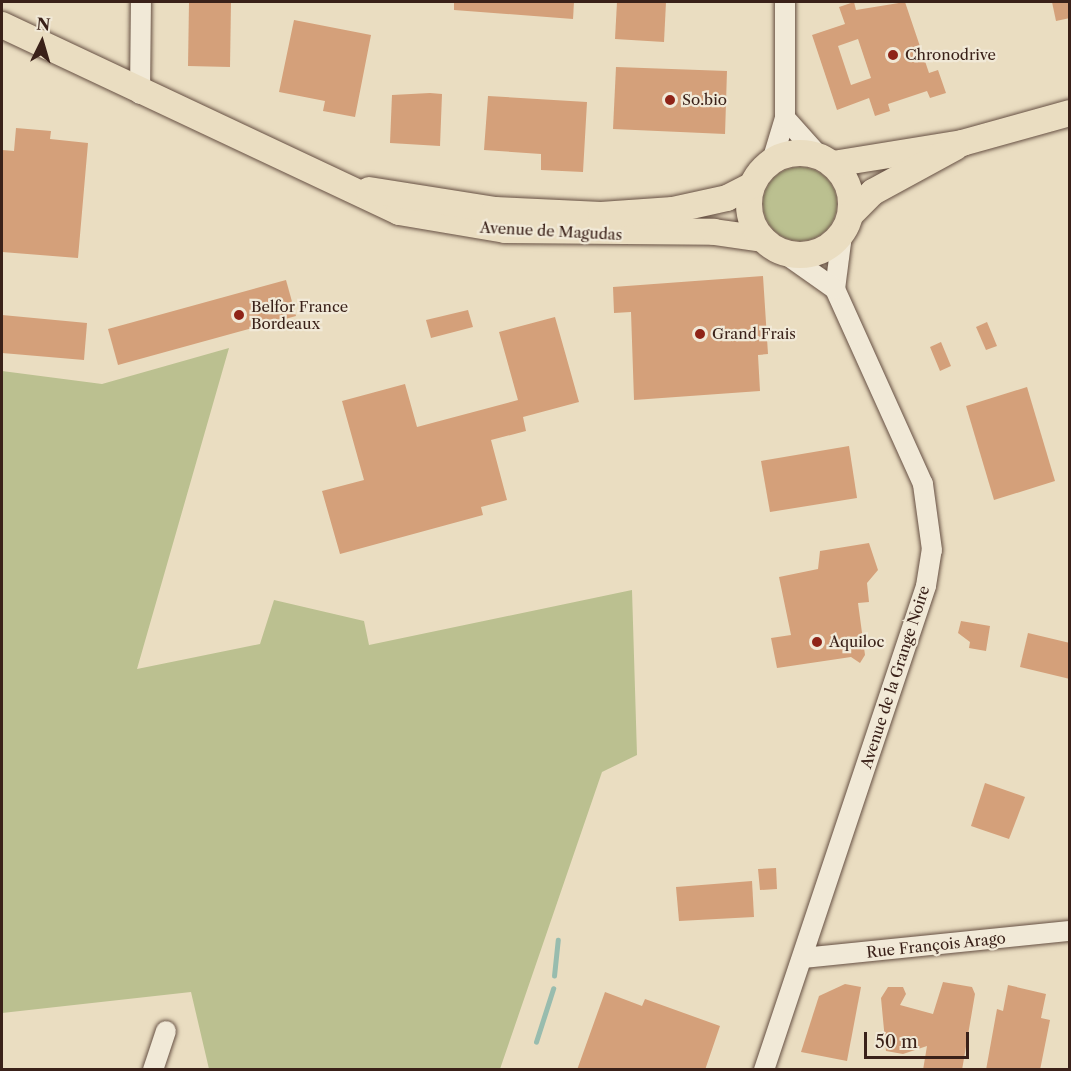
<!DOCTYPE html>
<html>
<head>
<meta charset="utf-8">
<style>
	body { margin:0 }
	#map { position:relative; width:1071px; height:1071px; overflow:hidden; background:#eaddc1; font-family:"Libre Caslon Text",serif }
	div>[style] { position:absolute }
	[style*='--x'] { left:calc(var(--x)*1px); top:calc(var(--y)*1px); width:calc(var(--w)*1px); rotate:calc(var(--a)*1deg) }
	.green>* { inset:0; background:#bbc090 }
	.round { border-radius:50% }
	.stream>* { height:4.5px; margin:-2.25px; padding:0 2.25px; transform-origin:2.25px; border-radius:2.25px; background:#98bcae }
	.building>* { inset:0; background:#d4a07a }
	.roads { filter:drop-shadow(0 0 2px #665043) drop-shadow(0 0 2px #665043) }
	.minor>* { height:20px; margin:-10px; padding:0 10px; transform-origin:10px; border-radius:10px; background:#f1e9d7 }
	.major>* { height:26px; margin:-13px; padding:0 13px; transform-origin:13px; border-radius:13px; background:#eaddc1 }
	.major>.ring { margin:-13px; padding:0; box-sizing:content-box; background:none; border:26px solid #eaddc1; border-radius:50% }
	.dots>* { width:16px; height:16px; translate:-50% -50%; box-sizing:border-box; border:3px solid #f1e9d7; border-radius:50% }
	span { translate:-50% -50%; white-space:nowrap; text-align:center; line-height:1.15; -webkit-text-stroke:4.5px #f1e9d7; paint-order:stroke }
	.poi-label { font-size:15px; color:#3a2119 }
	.left { translate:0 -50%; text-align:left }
	.street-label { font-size:15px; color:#3a2119 }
	.frame { position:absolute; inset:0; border:3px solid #3a2119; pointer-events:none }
	.north { position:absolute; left:12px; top:12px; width:60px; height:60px; -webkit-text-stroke:4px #f1e9d7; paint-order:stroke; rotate:5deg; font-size:16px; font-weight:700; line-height:24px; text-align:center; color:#3a2119 }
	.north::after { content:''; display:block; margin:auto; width:21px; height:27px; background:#3a2119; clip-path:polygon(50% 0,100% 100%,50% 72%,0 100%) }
	.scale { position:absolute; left:864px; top:1032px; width:105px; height:27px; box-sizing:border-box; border:3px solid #3a2119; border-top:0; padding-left:8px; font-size:18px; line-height:21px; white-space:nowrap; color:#3a2119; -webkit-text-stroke:4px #f1e9d7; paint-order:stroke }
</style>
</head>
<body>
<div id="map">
	<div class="green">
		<i class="round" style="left:763px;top:167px;width:74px;height:74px"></i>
		<i style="clip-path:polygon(229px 348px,137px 669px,260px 644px,274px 600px,364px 621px,369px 645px,632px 590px,637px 755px,602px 772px,500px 1069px,209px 1069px,191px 992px,2px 1013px,2px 371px,102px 384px)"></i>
	</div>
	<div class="stream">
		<i style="--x:554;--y:976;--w:36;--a:-84"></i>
		<i style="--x:536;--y:1042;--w:56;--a:-72.2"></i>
	</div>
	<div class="building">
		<i style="clip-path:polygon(189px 2px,231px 2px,230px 67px,188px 66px)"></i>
		<i style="clip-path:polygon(454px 2px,574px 2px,573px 19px,454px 10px)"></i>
		<i style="clip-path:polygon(617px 2px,666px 2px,664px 42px,615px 39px)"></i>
		<i style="clip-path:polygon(evenodd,854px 2px,856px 10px,905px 2px,929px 73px,938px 70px,946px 93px,930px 98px,927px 91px,888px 104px,890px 111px,875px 116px,869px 98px,837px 110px,812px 35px,845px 24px,839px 7px,854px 2px,858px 39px,871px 78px,851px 85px,838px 46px,858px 39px)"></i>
		<i style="clip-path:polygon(1052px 2px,1070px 2px,1070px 18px,1056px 21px)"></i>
		<i style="clip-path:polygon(294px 20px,371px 35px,355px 117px,323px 111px,325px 101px,279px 92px)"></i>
		<i style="clip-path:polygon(616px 67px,727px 71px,725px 134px,613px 129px)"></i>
		<i style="clip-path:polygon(430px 93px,442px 94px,440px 146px,390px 143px,392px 95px)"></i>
		<i style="clip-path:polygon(488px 96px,587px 102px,583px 172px,541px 170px,541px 154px,484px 150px)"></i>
		<i style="clip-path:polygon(16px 128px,51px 131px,50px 139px,88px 143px,78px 258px,2px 252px,2px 150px,14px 151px)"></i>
		<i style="clip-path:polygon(763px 276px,768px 354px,758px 355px,760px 391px,634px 400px,631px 312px,614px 313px,613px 287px)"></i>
		<i style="clip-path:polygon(286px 280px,296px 316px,118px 365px,108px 329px)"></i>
		<i style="clip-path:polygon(468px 310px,473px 327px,431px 338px,426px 320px)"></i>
		<i style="clip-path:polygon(2px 315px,87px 323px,84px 360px,2px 353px)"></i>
		<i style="clip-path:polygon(555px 317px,579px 402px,523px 417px,526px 431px,491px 440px,507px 500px,481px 507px,483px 515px,340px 554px,322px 491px,364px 480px,342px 401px,405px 384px,417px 427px,518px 400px,499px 332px)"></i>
		<i style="clip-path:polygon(987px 322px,997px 346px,986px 350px,976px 327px)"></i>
		<i style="clip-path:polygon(941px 342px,951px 366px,940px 371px,930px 347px)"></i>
		<i style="clip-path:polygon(1027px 387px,1055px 481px,994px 500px,966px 406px)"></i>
		<i style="clip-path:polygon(849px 446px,857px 498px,770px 512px,761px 461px)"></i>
		<i style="clip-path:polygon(869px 543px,878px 570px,867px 583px,869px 602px,858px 603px,865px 655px,860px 663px,851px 657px,777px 668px,771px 638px,791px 635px,779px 577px,818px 569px,820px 551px)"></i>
		<i style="clip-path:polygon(961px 621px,990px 626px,986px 651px,969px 648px,970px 642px,958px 633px)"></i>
		<i style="clip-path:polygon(1028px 633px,1070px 643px,1070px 679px,1020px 667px)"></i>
		<i style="clip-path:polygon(985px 783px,1025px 797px,1009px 839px,971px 826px)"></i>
		<i style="clip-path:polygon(776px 868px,777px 889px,760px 890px,758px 869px)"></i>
		<i style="clip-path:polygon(752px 881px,754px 917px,679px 921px,676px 887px)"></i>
		<i style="clip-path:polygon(943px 982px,972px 987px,975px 994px,962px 1070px,923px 1070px,927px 1046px,903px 1054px,886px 1051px,881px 998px,888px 987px,903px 987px,906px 994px,900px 1005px,933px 1014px)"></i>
		<i style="clip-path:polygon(845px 984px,861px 987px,847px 1061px,801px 1052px,819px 996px)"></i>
		<i style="clip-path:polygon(1008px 985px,1046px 994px,1041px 1018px,1050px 1020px,1040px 1070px,986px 1070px,997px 1009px,1003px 1011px)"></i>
		<i style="clip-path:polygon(605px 992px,642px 1006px,645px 999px,720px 1026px,705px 1070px,577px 1070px)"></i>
	</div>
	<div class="roads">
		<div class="minor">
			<i style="--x:140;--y:94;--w:92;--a:-89.4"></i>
			<i style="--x:785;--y:118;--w:51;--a:48.2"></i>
			<i style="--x:772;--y:161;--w:45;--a:-73.2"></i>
			<i style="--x:785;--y:118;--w:116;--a:-90"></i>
			<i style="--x:835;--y:289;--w:54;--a:-82.6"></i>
			<i style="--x:803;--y:958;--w:268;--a:-5.8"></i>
			<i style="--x:153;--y:1070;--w:41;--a:-71.6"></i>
			<i style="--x:764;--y:1070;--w:510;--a:-71.49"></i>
			<i style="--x:926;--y:586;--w:36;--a:-81"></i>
			<i style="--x:932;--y:550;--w:67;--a:-97.8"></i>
			<i style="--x:923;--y:484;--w:214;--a:-114.3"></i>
			<i style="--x:835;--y:289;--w:62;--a:-144.8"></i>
		</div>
		<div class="major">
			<i style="--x:2;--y:25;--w:439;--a:25.2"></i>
			<i style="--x:399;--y:212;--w:108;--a:9.6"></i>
			<i style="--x:505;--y:230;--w:209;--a:0.5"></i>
			<i style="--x:714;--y:232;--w:49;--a:8.1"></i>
			<i class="ring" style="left:749px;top:153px;width:76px;height:76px"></i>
			<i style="--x:833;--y:164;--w:131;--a:-9.2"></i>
			<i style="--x:962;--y:143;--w:112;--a:-15.5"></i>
			<i style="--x:369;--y:190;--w:128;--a:9"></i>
			<i style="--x:495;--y:210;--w:106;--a:2.7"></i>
			<i style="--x:601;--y:215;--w:72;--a:-4"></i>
			<i style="--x:673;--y:210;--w:55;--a:-12.5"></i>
			<i style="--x:727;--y:198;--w:28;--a:-27"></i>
			<i style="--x:851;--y:214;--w:31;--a:-45"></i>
			<i style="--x:873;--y:192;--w:94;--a:-28.5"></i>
		</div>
	</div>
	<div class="dots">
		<i style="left:893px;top:55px;background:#8f2418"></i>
		<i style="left:670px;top:100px;background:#8f2418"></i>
		<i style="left:239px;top:315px;background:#8f2418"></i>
		<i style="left:700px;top:334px;background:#8f2418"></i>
		<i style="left:817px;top:642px;background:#8f2418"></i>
	</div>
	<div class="poi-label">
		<span class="left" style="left:905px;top:55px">Chronodrive</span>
		<span class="left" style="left:682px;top:100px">So.bio</span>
		<span class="left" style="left:251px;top:315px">Belfor France<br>Bordeaux</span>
		<span class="left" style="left:712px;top:334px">Grand Frais</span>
		<span class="left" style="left:829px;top:642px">Aquiloc</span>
	</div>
	<div class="street-label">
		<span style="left:551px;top:231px;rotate:3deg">Avenue de Magudas</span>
		<span style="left:895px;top:677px;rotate:-72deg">Avenue de la Grange Noire</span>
		<span style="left:936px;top:945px;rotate:-6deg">Rue François Arago</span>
	</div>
	<div class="frame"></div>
	<div class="north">N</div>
	<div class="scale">50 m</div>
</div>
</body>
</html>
